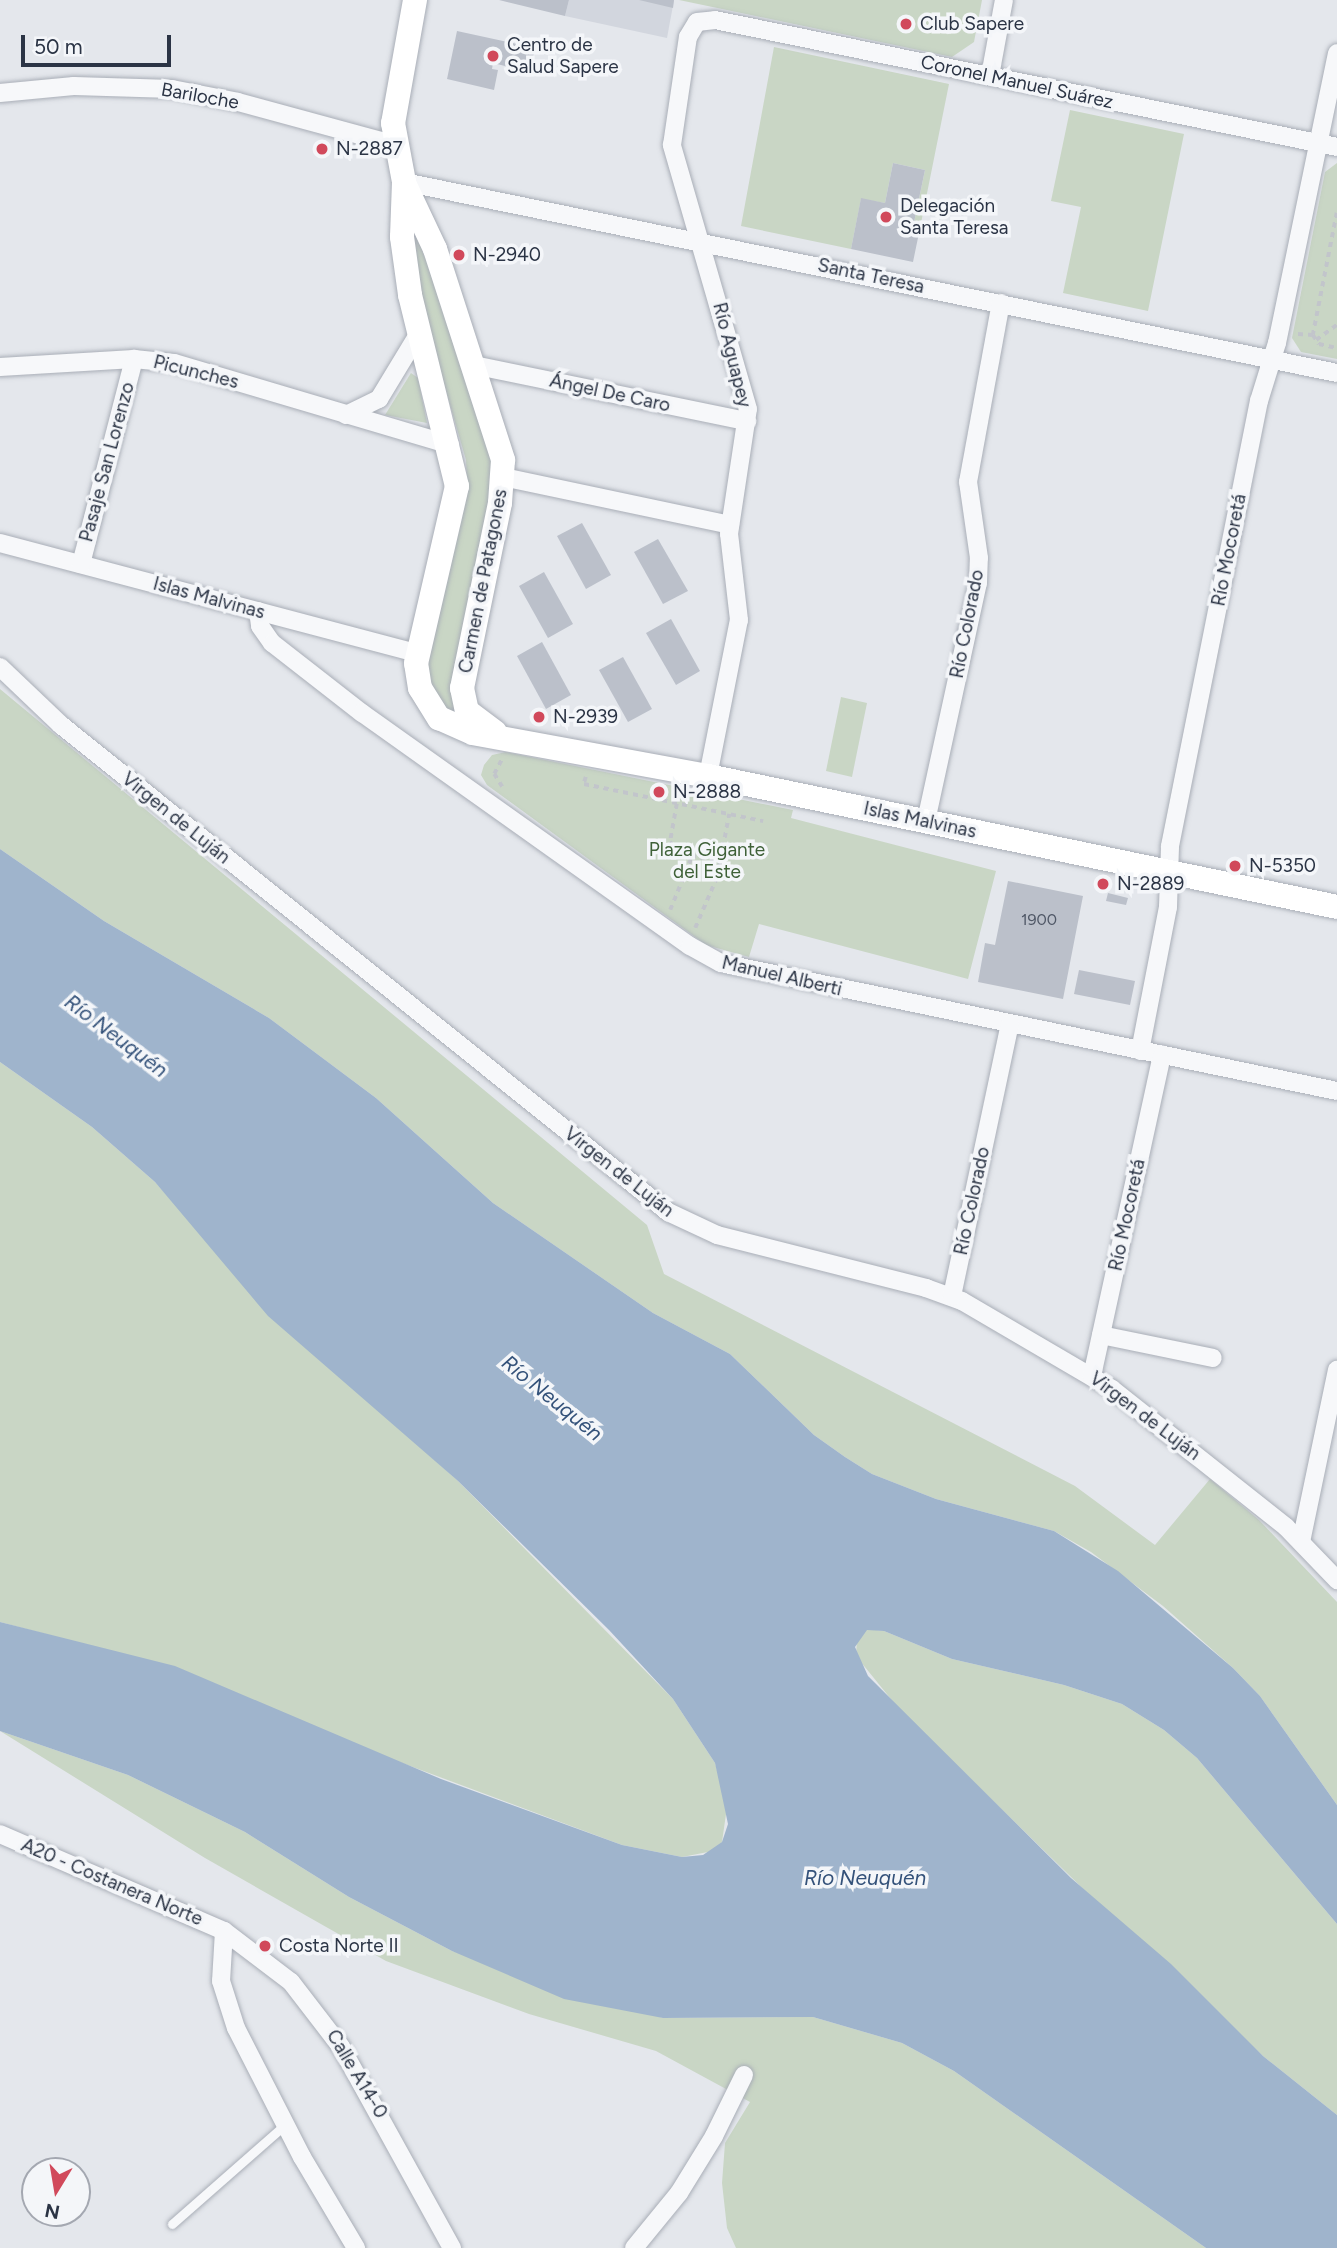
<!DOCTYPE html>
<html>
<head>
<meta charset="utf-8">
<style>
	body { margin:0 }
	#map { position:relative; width:1337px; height:2248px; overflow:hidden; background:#e4e7ec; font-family:Figtree,sans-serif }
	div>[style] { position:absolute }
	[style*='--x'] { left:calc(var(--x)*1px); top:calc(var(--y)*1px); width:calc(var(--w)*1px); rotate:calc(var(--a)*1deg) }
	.built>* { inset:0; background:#d2d6de }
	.green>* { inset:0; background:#c9d6c5 }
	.water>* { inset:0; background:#9fb4cc }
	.building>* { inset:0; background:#bbc0ca }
	.path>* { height:3.5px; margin-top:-1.75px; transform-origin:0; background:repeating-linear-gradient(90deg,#c2c5cb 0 5px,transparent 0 10px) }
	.roads { filter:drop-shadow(0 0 2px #a9aeb7) drop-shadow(0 0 2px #a9aeb7) }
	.lane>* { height:9px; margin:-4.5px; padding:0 4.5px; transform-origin:4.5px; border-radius:4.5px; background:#f7f8fa }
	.street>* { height:18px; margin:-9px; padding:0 9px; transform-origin:9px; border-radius:9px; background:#f7f8fa }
	.secondary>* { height:24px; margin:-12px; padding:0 12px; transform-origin:12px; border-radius:12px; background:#fff }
	.dots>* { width:19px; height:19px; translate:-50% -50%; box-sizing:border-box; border:4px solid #f4f6f9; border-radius:50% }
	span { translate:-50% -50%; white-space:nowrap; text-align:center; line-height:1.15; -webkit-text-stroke:7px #f4f6f9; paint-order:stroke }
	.number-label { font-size:16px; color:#4f5766 }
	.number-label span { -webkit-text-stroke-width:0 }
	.poi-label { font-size:19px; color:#2b3445 }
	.left { translate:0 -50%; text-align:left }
	.street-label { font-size:19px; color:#2b3445 }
	.park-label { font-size:19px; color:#3f6138 }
	.water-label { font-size:21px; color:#34527a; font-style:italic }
	.north { position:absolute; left:21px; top:2157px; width:70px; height:70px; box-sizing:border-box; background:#f4f6f9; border:2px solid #a4a8b1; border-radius:50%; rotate:191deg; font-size:19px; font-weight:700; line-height:28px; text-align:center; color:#2b3445 }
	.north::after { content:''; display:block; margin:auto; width:24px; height:32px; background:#d1495b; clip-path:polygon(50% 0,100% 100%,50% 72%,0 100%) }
	.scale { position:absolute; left:21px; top:35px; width:150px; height:32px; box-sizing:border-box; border:4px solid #2b3445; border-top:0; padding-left:9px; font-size:21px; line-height:24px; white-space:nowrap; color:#2b3445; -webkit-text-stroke:5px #f4f6f9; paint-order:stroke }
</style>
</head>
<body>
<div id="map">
	<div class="built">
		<i style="clip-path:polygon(569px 0,674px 0,667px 38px,565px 16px)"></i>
	</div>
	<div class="green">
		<i style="clip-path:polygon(679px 0,982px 0,974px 42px,952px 57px)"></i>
		<i style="clip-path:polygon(774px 47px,949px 84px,919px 233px,912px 232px,925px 170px,893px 163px,885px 203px,861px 199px,851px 249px,741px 226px)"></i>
		<i style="clip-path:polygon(1070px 110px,1184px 134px,1148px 311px,1063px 293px,1081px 207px,1051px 201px)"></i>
		<i style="clip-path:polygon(1337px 163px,1337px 359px,1301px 352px,1292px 338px,1325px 172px)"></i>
		<i style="clip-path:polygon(408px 210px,490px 441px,495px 467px,459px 718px,437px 701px,425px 663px,467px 483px,466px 460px,423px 312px)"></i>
		<i style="clip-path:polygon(411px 373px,418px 378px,427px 423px,385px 415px)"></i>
		<i style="clip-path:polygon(0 689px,647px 1225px,664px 1274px,1075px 1486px,1155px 1545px,1210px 1479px,1259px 1520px,1337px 1602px,1337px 1805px,1260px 1696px,1233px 1668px,1163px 1606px,1091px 1552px,1054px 1531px,936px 1499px,872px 1474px,845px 1457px,814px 1435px,730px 1354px,653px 1313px,493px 1203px,376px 1098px,269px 1018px,104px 921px,0 849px)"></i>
		<i style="clip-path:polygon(841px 697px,867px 703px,852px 777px,826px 771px)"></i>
		<i style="clip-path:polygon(506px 752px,793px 810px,791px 818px,996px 871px,968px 979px,759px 924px,749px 957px,706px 945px,487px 785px,481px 775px,484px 765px,492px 755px)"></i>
		<i style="clip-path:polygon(0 1062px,92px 1127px,155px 1182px,211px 1245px,368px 1400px,458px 1481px,673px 1699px,715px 1763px,727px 1807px,722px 1842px,713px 1851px,682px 1857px,622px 1845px,83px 1644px,0 1622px)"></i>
		<i style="clip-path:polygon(867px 1629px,884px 1631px,952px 1659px,1064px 1685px,1122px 1704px,1164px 1730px,1197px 1758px,1337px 1924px,1337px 2115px,1263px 2056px,1113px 1918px,899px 1709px,856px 1656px,857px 1638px)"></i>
		<i style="clip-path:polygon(0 1731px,128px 1775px,245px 1832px,349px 1897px,452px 1951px,663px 2018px,813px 2017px,902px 2043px,954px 2071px,1206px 2248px,736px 2248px,727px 2228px,722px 2183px,725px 2143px,750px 2102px,656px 2051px,529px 2014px,386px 1961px,205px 1858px)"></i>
	</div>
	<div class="water">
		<i style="clip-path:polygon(0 849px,104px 921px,269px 1018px,376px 1098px,493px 1203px,653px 1313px,730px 1354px,814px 1435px,845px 1457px,872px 1474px,936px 1499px,1054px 1531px,1118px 1571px,1233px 1668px,1260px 1696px,1337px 1805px,1337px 1924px,1197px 1758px,1164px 1730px,1122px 1704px,1064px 1685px,952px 1659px,884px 1631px,867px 1630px,855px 1647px,868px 1676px,1071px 1878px,1171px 1964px,1263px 2056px,1337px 2115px,1337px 2248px,1206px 2248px,954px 2071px,902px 2043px,813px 2017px,663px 2018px,564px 1999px,452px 1951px,349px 1897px,245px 1832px,128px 1775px,0 1731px,0 1622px,175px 1666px,441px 1779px,622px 1845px,682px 1857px,703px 1855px,722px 1842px,728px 1824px,715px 1763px,673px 1699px,609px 1630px,458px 1481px,268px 1316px,155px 1182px,92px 1127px,0 1062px)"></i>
	</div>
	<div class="building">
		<i style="clip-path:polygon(499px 0,569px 0,565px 16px)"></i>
		<i style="clip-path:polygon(639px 0,674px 0,673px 8px)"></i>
		<i style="clip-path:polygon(457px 31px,535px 48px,530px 72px,493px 63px,492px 69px,498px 70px,494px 90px,447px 79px)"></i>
		<i style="clip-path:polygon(893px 163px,925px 170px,912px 232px,919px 233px,913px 262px,851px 249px,861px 198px,885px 203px)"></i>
		<i style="clip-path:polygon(582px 523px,611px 575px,586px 589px,557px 536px)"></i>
		<i style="clip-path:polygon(658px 539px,688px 591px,663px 604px,634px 552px)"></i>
		<i style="clip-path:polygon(544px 572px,573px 624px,548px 638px,519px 586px)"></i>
		<i style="clip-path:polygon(671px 619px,700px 671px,676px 685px,646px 633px)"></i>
		<i style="clip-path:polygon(542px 642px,571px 695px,546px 709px,517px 656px)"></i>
		<i style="clip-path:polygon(623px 657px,652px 709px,628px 722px,599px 670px)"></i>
		<i style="clip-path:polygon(1008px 881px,1083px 896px,1063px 999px,978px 982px,985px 943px,995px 945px)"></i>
		<i style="clip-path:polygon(1108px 893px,1128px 898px,1126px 905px,1106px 901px)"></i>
		<i style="clip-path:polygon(1079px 970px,1135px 981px,1130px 1005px,1074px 994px)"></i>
	</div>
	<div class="path">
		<i style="--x:1337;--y:213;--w:124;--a:101.1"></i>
		<i style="--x:1313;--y:335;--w:11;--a:56"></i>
		<i style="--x:1319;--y:344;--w:18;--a:13"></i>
		<i style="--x:1298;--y:334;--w:15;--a:4"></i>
		<i style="--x:1316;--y:340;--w:26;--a:-36"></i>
		<i style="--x:586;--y:777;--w:7;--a:106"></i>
		<i style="--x:584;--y:784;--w:183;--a:11.7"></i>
		<i style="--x:502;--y:787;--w:15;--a:-122"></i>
		<i style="--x:494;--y:774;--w:17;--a:-62"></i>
		<i style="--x:677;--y:804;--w:39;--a:100"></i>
		<i style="--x:670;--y:842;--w:16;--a:47"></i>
		<i style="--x:681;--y:854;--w:40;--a:10"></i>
		<i style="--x:670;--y:910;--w:58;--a:-67.8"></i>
		<i style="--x:695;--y:928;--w:56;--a:-66.7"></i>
		<i style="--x:717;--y:877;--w:64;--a:-79.2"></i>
	</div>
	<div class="roads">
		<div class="lane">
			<i style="--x:172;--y:2224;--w:152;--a:-41.3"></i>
		</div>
		<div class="street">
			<i style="--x:990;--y:76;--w:77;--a:-79.6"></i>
			<i style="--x:0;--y:93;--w:74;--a:-5.4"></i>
			<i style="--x:74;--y:86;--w:98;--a:1.8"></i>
			<i style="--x:172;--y:89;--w:67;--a:11.1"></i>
			<i style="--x:238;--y:102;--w:164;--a:15.2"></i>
			<i style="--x:404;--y:182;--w:952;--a:11.57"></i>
			<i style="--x:473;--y:365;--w:280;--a:11.6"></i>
			<i style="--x:0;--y:367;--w:134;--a:-3.4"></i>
			<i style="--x:134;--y:359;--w:40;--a:5.7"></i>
			<i style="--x:174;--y:363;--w:288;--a:16.5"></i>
			<i style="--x:346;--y:415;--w:37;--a:-26"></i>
			<i style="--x:379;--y:399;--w:77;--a:-58.8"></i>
			<i style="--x:503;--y:477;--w:232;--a:11.9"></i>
			<i style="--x:0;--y:543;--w:431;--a:14.8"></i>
			<i style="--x:81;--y:564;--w:212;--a:-75.5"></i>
			<i style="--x:258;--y:611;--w:15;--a:82"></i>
			<i style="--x:260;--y:626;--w:21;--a:55"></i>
			<i style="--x:272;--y:643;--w:114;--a:37.9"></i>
			<i style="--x:362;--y:713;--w:402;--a:35.4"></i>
			<i style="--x:690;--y:946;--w:35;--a:29"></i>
			<i style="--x:721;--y:963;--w:629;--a:11.74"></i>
			<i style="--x:0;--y:667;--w:84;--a:43.6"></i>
			<i style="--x:61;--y:725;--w:778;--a:38.74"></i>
			<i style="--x:668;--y:1212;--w:54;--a:25.1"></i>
			<i style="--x:717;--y:1235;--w:216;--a:14.2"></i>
			<i style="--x:926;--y:1288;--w:38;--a:20"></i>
			<i style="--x:962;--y:1301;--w:174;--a:30.4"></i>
			<i style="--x:1112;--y:1389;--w:222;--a:38.4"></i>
			<i style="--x:1286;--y:1527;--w:74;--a:46.1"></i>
			<i style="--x:708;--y:776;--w:159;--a:-78.8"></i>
			<i style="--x:739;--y:620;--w:87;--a:-96.6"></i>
			<i style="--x:729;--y:534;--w:126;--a:-81.4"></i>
			<i style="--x:748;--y:409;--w:275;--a:-106.1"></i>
			<i style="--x:672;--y:145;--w:109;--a:-81.6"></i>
			<i style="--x:688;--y:37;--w:17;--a:-59"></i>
			<i style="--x:697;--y:22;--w:18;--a:-6"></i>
			<i style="--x:715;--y:20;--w:635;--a:11.54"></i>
			<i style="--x:926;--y:821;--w:244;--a:-77.7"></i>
			<i style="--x:978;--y:583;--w:25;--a:-88"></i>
			<i style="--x:979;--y:558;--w:77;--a:-98.2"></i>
			<i style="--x:968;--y:482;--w:182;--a:-79.6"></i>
			<i style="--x:1140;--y:1051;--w:147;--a:-79"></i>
			<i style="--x:1168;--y:907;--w:61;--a:-88.1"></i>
			<i style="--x:1170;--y:846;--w:454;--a:-78.7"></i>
			<i style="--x:1259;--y:401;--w:61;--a:-72.8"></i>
			<i style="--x:1277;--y:343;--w:296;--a:-78.3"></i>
			<i style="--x:952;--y:1296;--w:278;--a:-78"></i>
			<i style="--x:1101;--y:1335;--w:114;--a:11.6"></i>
			<i style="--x:1092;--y:1376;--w:329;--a:-77.7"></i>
			<i style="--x:1301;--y:1542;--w:176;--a:-78.2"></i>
			<i style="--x:0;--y:1834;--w:244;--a:23.4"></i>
			<i style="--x:224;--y:1931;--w:84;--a:37.3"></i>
			<i style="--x:291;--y:1982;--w:82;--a:52.4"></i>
			<i style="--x:341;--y:2047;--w:230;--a:61.1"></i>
			<i style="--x:224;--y:1931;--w:50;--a:93.4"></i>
			<i style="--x:221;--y:1981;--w:49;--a:72.3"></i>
			<i style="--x:236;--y:2028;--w:145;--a:62.9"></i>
			<i style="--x:302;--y:2157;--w:106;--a:59.3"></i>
			<i style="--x:634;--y:2248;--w:71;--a:-50.7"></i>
			<i style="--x:679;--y:2193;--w:67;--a:-58.4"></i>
			<i style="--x:714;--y:2136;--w:68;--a:-63.8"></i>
		</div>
		<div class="secondary">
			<i style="--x:415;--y:0;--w:125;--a:100.1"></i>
			<i style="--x:393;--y:123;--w:60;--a:79.4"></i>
			<i style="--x:404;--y:182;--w:55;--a:92.1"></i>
			<i style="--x:402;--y:237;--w:59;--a:82.1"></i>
			<i style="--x:410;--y:295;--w:197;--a:76.2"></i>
			<i style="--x:457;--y:486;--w:182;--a:103"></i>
			<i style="--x:416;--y:663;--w:25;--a:81"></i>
			<i style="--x:420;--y:688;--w:36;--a:58"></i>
			<i style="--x:439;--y:718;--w:37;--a:24"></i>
			<i style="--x:473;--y:733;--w:239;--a:10.4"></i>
			<i style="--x:708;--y:776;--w:642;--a:11.76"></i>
			<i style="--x:404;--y:183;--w:73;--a:64.8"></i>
			<i style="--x:435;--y:249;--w:222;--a:72.1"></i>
			<i style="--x:503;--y:460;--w:43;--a:94"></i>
			<i style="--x:500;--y:503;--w:189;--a:101.6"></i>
			<i style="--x:462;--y:688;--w:24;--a:78"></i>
			<i style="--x:467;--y:711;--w:35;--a:37"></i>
		</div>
	</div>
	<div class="dots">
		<i style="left:906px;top:24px;background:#d1495b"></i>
		<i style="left:493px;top:56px;background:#d1495b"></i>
		<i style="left:322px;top:149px;background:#d1495b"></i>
		<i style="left:886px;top:217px;background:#d1495b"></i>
		<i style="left:459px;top:255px;background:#d1495b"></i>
		<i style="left:539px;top:717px;background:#d1495b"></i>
		<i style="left:659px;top:792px;background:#d1495b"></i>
		<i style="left:1235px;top:866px;background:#d1495b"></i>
		<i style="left:1103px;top:884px;background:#d1495b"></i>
		<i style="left:265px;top:1946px;background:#d1495b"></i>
	</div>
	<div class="number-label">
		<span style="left:1039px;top:920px">1900</span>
	</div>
	<div class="poi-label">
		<span class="left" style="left:920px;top:24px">Club Sapere</span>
		<span class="left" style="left:507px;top:56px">Centro de<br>Salud Sapere</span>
		<span class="left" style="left:336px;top:149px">N-2887</span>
		<span class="left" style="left:900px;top:217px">Delegación<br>Santa Teresa</span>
		<span class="left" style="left:473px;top:255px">N-2940</span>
		<span class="left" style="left:553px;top:717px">N-2939</span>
		<span class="left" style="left:673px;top:792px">N-2888</span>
		<span class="left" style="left:1249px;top:866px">N-5350</span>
		<span class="left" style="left:1117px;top:884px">N-2889</span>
		<span class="left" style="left:279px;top:1946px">Costa Norte II</span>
	</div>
	<div class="street-label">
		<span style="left:1017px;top:82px;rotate:12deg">Coronel Manuel Suárez</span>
		<span style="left:200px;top:96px;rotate:10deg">Bariloche</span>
		<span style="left:871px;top:276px;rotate:12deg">Santa Teresa</span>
		<span style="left:732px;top:355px;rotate:76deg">Río Aguapey</span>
		<span style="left:196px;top:372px;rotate:14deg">Picunches</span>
		<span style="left:610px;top:393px;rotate:12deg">Ángel De Caro</span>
		<span style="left:107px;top:462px;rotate:-75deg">Pasaje San Lorenzo</span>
		<span style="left:1229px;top:550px;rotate:-79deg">Río Mocoretá</span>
		<span style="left:483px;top:581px;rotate:-79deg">Carmen de Patagones</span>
		<span style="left:209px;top:598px;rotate:15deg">Islas Malvinas</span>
		<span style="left:967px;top:624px;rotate:-79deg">Río Colorado</span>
		<span style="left:176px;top:818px;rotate:39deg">Virgen de Luján</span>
		<span style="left:920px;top:820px;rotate:12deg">Islas Malvinas</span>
		<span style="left:782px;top:976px;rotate:13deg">Manuel Alberti</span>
		<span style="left:619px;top:1172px;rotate:38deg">Virgen de Luján</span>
		<span style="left:972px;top:1201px;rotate:-78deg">Río Colorado</span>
		<span style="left:1127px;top:1215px;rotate:-78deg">Río Mocoretá</span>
		<span style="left:1145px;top:1416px;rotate:37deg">Virgen de Luján</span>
		<span style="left:112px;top:1882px;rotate:23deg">A20 - Costanera Norte</span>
		<span style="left:357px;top:2074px;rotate:59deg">Calle A14-0</span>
	</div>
	<div class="park-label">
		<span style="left:707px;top:861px">Plaza Gigante<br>del Este</span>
	</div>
	<div class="water-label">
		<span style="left:116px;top:1036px;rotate:37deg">Río Neuquén</span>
		<span style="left:552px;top:1398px;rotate:39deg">Río Neuquén</span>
		<span style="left:865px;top:1878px">Río Neuquén</span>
	</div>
	<div class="north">N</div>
	<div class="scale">50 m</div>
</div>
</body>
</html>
